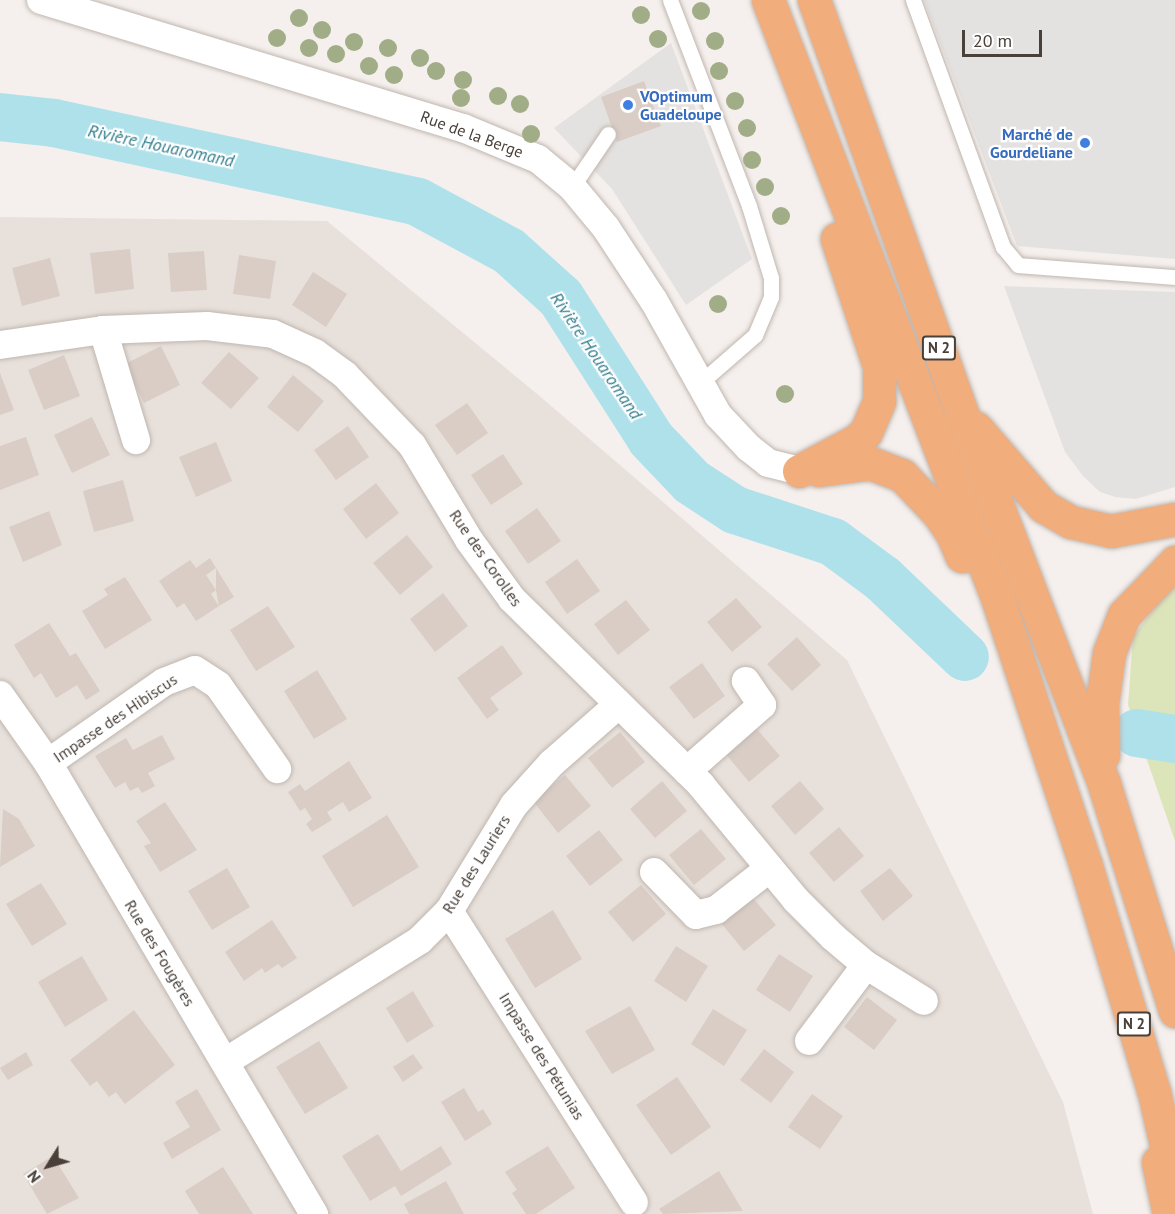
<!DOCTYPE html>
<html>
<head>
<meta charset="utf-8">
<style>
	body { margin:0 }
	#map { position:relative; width:1175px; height:1214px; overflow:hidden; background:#f5f0ed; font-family:"PT Sans",sans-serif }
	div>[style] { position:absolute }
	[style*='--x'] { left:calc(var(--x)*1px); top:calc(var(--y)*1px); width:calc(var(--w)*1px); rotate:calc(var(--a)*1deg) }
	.residential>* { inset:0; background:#e8e1db }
	.green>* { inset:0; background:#dce5ba }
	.parking>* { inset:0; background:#e4e2e0 }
	.river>* { height:48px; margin:-24px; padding:0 24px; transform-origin:24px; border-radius:24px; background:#afe1eb }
	.building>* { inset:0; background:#d9cdc6 }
	.roads { filter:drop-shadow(0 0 2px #c0b6b0) drop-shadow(0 0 2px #c0b6b0) }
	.lane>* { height:15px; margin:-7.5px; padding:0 7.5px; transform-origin:7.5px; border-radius:7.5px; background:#fff }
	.street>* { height:28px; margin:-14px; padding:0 14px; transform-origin:14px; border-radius:14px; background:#fff }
	.highway>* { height:33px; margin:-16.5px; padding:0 16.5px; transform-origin:16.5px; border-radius:16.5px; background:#f1ad7b }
	.trees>* { width:18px; height:18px; margin:-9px; border-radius:50%; background:#a1ad86 }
	.dots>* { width:16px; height:16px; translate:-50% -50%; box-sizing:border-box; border:3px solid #fff; border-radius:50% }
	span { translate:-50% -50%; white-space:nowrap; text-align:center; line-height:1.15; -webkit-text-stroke:4.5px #fff; paint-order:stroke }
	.shield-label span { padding:2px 4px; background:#fff; border:2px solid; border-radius:4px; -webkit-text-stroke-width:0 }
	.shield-label { font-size:15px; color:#49403a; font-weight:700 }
	.shop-label { font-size:16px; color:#366cbe; font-weight:700 }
	.left { translate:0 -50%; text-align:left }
	.right { translate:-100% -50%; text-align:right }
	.street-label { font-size:16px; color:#49403a }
	.water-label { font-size:18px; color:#337e8d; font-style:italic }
	.north { position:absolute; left:18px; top:1136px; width:60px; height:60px; -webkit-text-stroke:4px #fff; paint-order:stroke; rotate:233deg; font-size:16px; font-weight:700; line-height:24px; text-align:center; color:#49403a }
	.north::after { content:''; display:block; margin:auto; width:21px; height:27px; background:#49403a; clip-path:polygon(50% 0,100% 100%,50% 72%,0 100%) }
	.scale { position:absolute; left:962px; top:30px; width:80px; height:27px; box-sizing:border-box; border:3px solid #49403a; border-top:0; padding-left:8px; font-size:18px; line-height:21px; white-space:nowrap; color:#49403a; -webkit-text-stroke:4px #fff; paint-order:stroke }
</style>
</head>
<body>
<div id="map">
	<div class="residential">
		<i style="clip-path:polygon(0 217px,327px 221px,536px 393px,847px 660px,1063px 1102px,1093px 1214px,0 1214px)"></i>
	</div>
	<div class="green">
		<i style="clip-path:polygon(1175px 580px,1175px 841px,1128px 705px,1133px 637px)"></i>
	</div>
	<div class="parking">
		<i style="clip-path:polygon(924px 0,1175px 0,1175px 259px,1017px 246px)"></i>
		<i style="clip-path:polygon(671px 43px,752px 259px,686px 305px,612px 189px,554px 128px)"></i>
		<i style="clip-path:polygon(1004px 286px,1175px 292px,1175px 487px,1136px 499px,1115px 497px,1100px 492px,1083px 476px,1065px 452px)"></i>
	</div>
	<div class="river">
		<i style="--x:0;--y:117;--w:54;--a:6.3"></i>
		<i style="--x:54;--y:123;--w:372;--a:12.2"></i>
		<i style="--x:418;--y:202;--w:103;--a:28.3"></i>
		<i style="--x:509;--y:251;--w:70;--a:42.1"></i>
		<i style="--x:561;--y:298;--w:167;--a:57.4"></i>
		<i style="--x:651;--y:439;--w:59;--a:46.4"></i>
		<i style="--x:692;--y:482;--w:51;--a:33.1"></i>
		<i style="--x:735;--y:510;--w:103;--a:18.1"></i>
		<i style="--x:833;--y:542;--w:62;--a:36.5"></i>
		<i style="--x:883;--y:579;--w:113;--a:43.6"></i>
		<i style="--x:1137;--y:733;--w:38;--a:9"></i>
	</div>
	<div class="building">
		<i style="clip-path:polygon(644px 81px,661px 126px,617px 142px,601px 97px)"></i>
		<i style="clip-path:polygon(130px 249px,134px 289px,95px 294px,90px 253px)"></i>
		<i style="clip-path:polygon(204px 251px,207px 290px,171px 292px,168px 253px)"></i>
		<i style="clip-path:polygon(239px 255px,276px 261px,270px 299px,233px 294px)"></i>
		<i style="clip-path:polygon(50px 258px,60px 296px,22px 306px,12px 268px)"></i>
		<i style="clip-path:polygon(313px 272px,347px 294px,326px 327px,292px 305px)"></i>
		<i style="clip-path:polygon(161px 346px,180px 385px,144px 403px,125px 364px)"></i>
		<i style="clip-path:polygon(229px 352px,259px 378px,231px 409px,201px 383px)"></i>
		<i style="clip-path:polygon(64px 355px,80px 396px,44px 410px,28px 370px)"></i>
		<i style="clip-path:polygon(0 373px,14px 410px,0 415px)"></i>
		<i style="clip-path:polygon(293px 375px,324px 401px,298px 432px,267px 407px)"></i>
		<i style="clip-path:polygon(467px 403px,488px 433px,457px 455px,435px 425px)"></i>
		<i style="clip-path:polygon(92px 417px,110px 455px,72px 473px,54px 435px)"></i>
		<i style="clip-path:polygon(348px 426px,369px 457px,336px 480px,314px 450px)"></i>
		<i style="clip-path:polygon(26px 437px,39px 475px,0 490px,0 446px)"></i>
		<i style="clip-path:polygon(216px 442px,232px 481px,196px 497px,179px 457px)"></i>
		<i style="clip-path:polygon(503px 454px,523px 484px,491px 505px,471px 475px)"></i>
		<i style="clip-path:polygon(123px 480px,134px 521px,94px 532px,83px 491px)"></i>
		<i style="clip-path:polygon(376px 483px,399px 513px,366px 539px,343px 509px)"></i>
		<i style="clip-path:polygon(537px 508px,561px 541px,528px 564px,505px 531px)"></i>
		<i style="clip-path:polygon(49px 511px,62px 545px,23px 562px,9px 527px)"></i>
		<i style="clip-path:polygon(407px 535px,433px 567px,400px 595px,373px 563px)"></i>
		<i style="clip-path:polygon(210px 558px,216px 568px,206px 575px,216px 590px,211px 594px,219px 606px,196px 621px,184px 603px,177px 608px,159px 581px,190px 560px,196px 568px)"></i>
		<i style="clip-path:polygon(577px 559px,600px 591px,567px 614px,545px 582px)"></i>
		<i style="clip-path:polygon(216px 568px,234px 597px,219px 606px,216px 590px)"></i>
		<i style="clip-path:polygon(125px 577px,152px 620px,105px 649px,82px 611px,108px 595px,104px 589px)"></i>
		<i style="clip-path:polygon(443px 593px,468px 626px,435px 652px,410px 619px)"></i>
		<i style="clip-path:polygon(736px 598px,762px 627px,732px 652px,707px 622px)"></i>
		<i style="clip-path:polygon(626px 600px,650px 630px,618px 655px,594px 624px)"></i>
		<i style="clip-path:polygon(268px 606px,295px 647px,256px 671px,230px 630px)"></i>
		<i style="clip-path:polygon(49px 623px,70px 656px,76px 653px,100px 691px,86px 700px,77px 685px,56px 698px,41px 673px,34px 678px,14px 645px)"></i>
		<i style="clip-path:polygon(797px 637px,821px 665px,792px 691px,767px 664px)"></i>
		<i style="clip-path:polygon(502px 645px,523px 674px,490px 698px,499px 710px,487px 719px,457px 678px)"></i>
		<i style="clip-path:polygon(702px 663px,725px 696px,694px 719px,669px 687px)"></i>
		<i style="clip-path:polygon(317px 670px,347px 719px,314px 739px,284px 691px)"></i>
		<i style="clip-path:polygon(756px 728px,780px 756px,749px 782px,725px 753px)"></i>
		<i style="clip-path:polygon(620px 732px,645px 762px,612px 788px,588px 758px)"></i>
		<i style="clip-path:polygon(162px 735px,175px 759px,148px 773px,155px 786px,142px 793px,138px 787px,130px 791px,125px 782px,115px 788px,95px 756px,126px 738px,133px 750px)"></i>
		<i style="clip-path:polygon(349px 761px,372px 798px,349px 812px,343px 802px,327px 812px,332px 820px,312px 832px,306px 824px,312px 819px,305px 808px,300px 811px,288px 792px,300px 784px,305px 791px)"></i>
		<i style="clip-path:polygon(565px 775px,591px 806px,558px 833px,533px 801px)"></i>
		<i style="clip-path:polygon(662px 781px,687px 811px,655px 838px,630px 809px)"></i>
		<i style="clip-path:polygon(800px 781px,824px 809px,795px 835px,771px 806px)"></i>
		<i style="clip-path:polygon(165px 802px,197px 850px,160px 872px,144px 846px,151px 843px,136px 821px)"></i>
		<i style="clip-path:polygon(3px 809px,19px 819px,35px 846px,0 867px)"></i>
		<i style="clip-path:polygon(387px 815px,419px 867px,353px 907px,322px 856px)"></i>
		<i style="clip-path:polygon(839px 827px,864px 856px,834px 882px,809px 853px)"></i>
		<i style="clip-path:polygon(701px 829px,726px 859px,694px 885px,669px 855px)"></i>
		<i style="clip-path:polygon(599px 830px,623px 860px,590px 886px,566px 856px)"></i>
		<i style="clip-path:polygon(227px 868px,250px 907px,212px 930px,188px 891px)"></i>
		<i style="clip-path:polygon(890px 868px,913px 896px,883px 921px,860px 891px)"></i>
		<i style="clip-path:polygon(41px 883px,67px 924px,32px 946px,6px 904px)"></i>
		<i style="clip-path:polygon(641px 885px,666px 914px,633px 942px,608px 912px)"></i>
		<i style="clip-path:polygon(752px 897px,776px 925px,744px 951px,721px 923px)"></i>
		<i style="clip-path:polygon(553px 910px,582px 959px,535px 988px,505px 939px)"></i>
		<i style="clip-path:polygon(272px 920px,297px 958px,282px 968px,278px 964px,265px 973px,262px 968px,244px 981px,225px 952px)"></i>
		<i style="clip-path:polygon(676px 946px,708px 966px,686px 1002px,654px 981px)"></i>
		<i style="clip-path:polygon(779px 954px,813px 976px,790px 1012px,756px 990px)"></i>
		<i style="clip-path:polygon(82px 956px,108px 1000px,65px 1027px,38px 982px)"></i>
		<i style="clip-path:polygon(413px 991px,434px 1026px,407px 1043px,386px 1008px)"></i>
		<i style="clip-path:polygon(867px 997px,897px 1020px,874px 1050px,844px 1027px)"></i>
		<i style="clip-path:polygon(630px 1006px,655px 1050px,612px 1074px,585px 1031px)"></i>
		<i style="clip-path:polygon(713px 1009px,747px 1030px,724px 1066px,691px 1044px)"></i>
		<i style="clip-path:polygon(134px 1010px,175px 1065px,125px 1104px,116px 1092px,109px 1097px,97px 1081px,90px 1086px,70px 1060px)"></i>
		<i style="clip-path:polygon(319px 1041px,348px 1088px,305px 1114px,276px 1067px)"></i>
		<i style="clip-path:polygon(764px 1049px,794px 1072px,771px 1103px,740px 1080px)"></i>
		<i style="clip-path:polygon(26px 1052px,33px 1065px,8px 1080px,0 1068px)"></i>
		<i style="clip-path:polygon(413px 1054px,423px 1068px,403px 1082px,393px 1067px)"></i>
		<i style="clip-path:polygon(677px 1077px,711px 1127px,671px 1155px,636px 1105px)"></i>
		<i style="clip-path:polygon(464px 1088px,478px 1112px,483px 1109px,492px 1124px,465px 1141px,441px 1102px)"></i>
		<i style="clip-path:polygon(197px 1089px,221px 1130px,172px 1159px,163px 1143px,190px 1127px,175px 1102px)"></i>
		<i style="clip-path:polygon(812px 1094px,843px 1116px,820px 1149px,788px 1127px)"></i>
		<i style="clip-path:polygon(378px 1134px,401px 1171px,441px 1146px,452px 1164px,401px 1196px,395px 1186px,370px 1201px,342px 1156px)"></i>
		<i style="clip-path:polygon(548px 1146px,575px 1188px,536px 1214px,526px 1214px,512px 1193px,517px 1190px,505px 1172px)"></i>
		<i style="clip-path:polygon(53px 1156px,79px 1198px,47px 1214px,23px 1174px)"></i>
		<i style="clip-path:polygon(223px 1167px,253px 1214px,199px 1214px,185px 1191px)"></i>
		<i style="clip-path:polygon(719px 1171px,743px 1211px,663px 1214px,659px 1209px)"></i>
		<i style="clip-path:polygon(446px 1181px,464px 1214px,409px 1214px,404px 1204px)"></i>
	</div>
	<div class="roads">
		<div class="lane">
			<i style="--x:670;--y:0;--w:221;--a:69"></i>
			<i style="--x:749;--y:206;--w:75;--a:73"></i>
			<i style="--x:771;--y:278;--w:19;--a:90"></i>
			<i style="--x:771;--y:297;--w:41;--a:112.8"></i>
			<i style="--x:755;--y:335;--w:73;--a:138.9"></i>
			<i style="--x:913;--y:0;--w:263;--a:70"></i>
			<i style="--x:1003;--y:247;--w:23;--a:50"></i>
			<i style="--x:1018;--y:265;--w:157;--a:4.4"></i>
			<i style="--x:572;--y:187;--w:64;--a:-55.8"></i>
		</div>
		<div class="street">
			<i style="--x:41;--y:0;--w:441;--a:16.9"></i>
			<i style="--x:463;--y:128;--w:81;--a:22.5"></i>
			<i style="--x:538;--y:159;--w:44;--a:39.5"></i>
			<i style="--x:572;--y:187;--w:53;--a:50.3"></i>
			<i style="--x:606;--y:228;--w:87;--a:56.7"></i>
			<i style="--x:654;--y:301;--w:131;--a:60.7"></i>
			<i style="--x:718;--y:415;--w:45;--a:46.8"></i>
			<i style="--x:749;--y:448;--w:24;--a:38"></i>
			<i style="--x:768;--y:463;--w:32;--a:14"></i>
			<i style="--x:103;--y:330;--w:115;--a:73.3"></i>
			<i style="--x:0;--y:345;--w:104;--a:-8.3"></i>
			<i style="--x:103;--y:330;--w:104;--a:-2.2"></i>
			<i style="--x:207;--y:326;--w:66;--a:6.9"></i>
			<i style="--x:273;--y:334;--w:46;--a:24.3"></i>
			<i style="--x:315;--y:353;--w:37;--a:36"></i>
			<i style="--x:345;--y:375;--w:97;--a:46.3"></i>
			<i style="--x:412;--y:445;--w:111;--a:59"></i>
			<i style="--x:469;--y:540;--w:73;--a:53.9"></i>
			<i style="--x:512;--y:599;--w:265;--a:44.5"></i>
			<i style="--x:701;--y:785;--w:149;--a:50.4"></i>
			<i style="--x:796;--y:900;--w:52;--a:45"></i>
			<i style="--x:833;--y:937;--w:43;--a:40.3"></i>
			<i style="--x:866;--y:965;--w:68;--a:31.8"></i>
			<i style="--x:0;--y:695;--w:83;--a:54.8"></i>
			<i style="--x:48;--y:763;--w:524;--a:59.47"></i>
			<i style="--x:48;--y:763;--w:141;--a:-34.9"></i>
			<i style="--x:164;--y:682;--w:33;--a:-21"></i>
			<i style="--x:195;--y:670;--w:27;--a:33"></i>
			<i style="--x:218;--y:685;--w:103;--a:54.9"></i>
			<i style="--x:687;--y:771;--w:100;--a:-41.3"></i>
			<i style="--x:762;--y:705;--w:29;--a:-124"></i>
			<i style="--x:654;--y:872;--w:60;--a:45.7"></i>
			<i style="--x:696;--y:915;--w:21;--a:-14"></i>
			<i style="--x:716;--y:910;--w:68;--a:-37.9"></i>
			<i style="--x:449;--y:911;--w:345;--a:57.6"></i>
			<i style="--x:809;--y:1041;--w:95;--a:-53.1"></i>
			<i style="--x:225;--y:1062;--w:230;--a:-32"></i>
			<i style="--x:420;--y:940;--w:41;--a:-45"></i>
			<i style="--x:449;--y:911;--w:124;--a:-58.5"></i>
			<i style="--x:514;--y:805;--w:57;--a:-47.9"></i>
			<i style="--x:552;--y:763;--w:89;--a:-41.4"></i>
		</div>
		<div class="highway">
			<i style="--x:768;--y:0;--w:643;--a:69.03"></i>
			<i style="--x:998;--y:600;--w:280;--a:71.7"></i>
			<i style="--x:1086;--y:866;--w:236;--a:73.3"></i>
			<i style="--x:1154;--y:1092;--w:94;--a:77.1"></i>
			<i style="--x:814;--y:0;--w:436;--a:70.3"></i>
			<i style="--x:961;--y:411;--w:399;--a:69"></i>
			<i style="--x:1104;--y:784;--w:238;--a:72.6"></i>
			<i style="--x:976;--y:428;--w:103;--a:49.3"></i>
			<i style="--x:1043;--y:506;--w:32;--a:30"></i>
			<i style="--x:1071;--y:522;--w:41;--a:12.7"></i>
			<i style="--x:1111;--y:531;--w:65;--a:-10.6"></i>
			<i style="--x:819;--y:470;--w:51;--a:-7.8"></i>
			<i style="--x:870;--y:463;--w:34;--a:21"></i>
			<i style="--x:902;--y:475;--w:54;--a:46.5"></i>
			<i style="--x:939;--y:514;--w:23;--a:56"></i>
			<i style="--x:952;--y:533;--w:25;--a:67"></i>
			<i style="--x:799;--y:471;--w:64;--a:-27.8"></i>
			<i style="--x:856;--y:441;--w:13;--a:-42"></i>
			<i style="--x:866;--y:432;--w:34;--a:-67"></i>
			<i style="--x:879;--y:401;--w:35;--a:-90"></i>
			<i style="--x:879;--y:366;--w:134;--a:-108.3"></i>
			<i style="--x:1103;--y:755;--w:51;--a:-91.1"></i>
			<i style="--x:1102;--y:704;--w:51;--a:-82.2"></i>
			<i style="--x:1109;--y:653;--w:41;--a:-68.5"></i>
			<i style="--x:1124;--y:615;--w:74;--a:-46.1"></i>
			<i style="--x:1158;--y:1162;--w:53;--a:78.1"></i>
		</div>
	</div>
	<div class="trees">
		<i style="left:701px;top:11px"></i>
		<i style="left:641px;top:15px"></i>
		<i style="left:299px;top:18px"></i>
		<i style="left:322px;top:30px"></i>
		<i style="left:277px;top:38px"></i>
		<i style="left:658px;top:39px"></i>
		<i style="left:715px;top:41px"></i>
		<i style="left:354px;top:42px"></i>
		<i style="left:309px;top:48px"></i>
		<i style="left:388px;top:48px"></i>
		<i style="left:336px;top:54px"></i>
		<i style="left:420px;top:58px"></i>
		<i style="left:369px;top:66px"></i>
		<i style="left:436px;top:71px"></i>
		<i style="left:719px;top:71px"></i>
		<i style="left:394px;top:75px"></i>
		<i style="left:463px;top:80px"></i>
		<i style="left:498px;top:96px"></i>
		<i style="left:461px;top:98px"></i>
		<i style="left:735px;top:101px"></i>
		<i style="left:520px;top:104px"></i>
		<i style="left:747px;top:128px"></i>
		<i style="left:531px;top:134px"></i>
		<i style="left:752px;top:160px"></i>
		<i style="left:765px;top:187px"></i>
		<i style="left:781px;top:216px"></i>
		<i style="left:718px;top:304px"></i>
		<i style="left:785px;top:394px"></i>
	</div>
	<div class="dots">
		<i style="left:628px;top:105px;background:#3f7fe0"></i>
		<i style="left:1085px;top:143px;background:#3f7fe0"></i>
	</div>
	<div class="shield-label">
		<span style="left:939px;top:348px">N 2</span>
		<span style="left:1134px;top:1024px">N 2</span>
	</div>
	<div class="shop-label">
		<span class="left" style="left:640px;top:105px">VOptimum<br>Guadeloupe</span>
		<span class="right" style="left:1073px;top:143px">Marché de<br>Gourdeliane</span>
	</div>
	<div class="street-label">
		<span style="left:472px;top:134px;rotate:20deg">Rue de la Berge</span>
		<span style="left:486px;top:558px;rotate:55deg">Rue des Corolles</span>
		<span style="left:115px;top:718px;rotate:-34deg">Impasse des Hibiscus</span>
		<span style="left:476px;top:864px;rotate:-58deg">Rue des Lauriers</span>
		<span style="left:160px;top:953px;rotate:59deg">Rue des Fougères</span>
		<span style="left:542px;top:1056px;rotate:58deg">Impasse des Pétunias</span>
	</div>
	<div class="water-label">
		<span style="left:161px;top:146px;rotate:12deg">Rivière Houaromand</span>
		<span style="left:596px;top:356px;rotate:56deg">Rivière Houaromand</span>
	</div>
	<div class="north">N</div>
	<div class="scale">20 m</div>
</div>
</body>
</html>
